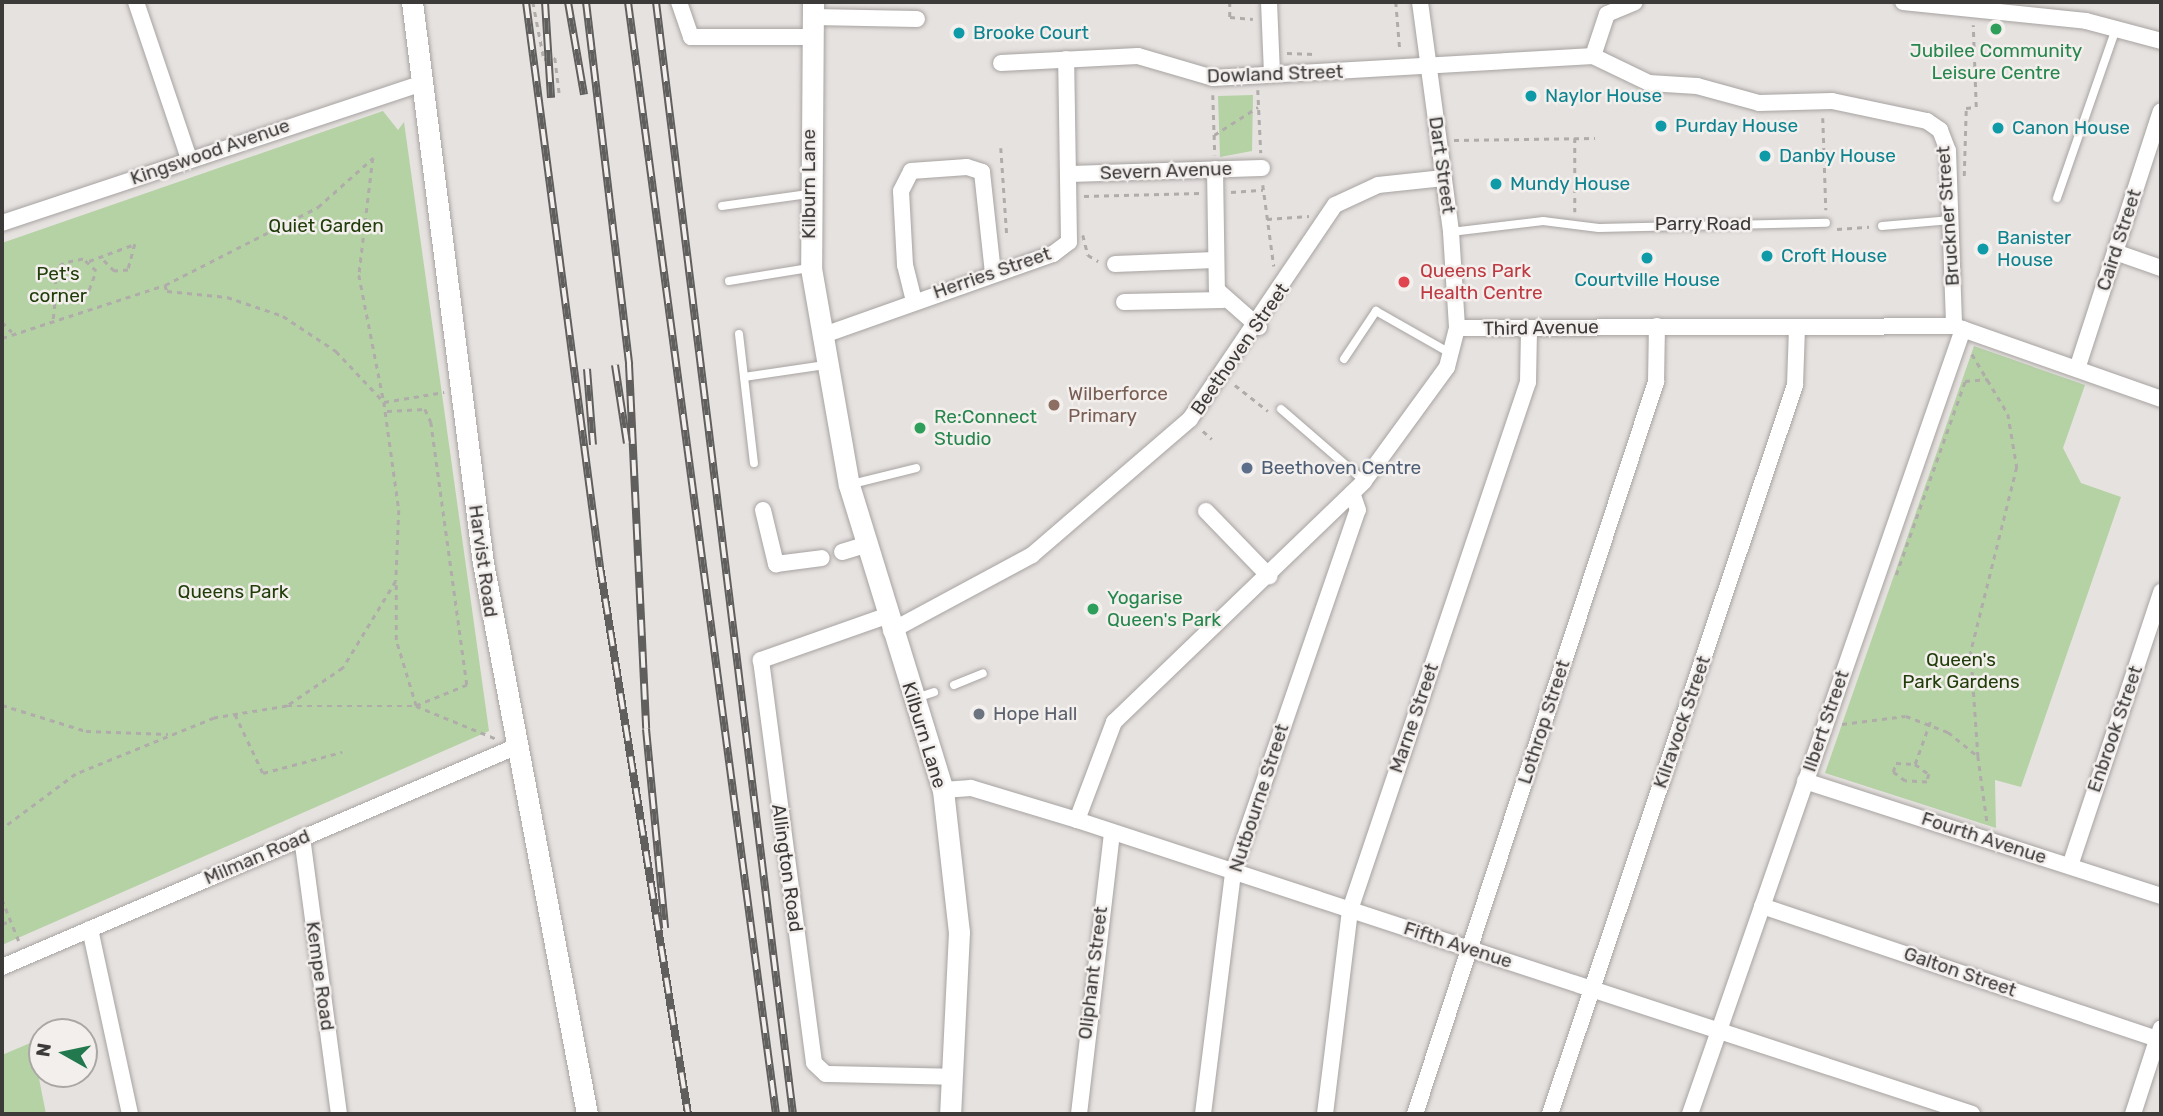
<!DOCTYPE html>
<html>
<head>
<meta charset="utf-8">
<style>
	body { margin:0 }
	#map { position:relative; width:2163px; height:1116px; overflow:hidden; background:#e6e2e0; font-family:Rubik,sans-serif }
	div>[style] { position:absolute }
	[style*='--x'] { left:calc(var(--x)*1px); top:calc(var(--y)*1px); width:calc(var(--w)*1px); rotate:calc(var(--a)*1deg) }
	.green>* { inset:0; background:#b5d2a5 }
	.path>* { height:2.5px; margin-top:-1.25px; transform-origin:0; background:repeating-linear-gradient(90deg,#afacaa 0 5px,transparent 0 10px) }
	.roads { filter:drop-shadow(0 0 2px #a7a3a1) drop-shadow(0 0 2px #a7a3a1) }
	.lane>* { height:8px; margin:-4px; padding:0 4px; transform-origin:4px; border-radius:4px; background:#fff }
	.street>* { height:16px; margin:-8px; padding:0 8px; transform-origin:8px; border-radius:8px; background:#fff }
	.secondary>* { height:21px; margin:-10.5px; padding:0 10.5px; transform-origin:10.5px; border-radius:10.5px; background:#fff }
	.rail>* { height:8px; margin-top:-4px; transform-origin:0; background:repeating-linear-gradient(90deg,#f3efed 0 16px,#615f5e 0 32px); box-sizing:border-box; border-block:2px solid #615f5e }
	.dots>* { width:19px; height:19px; translate:-50% -50%; box-sizing:border-box; border:4px solid #f3efed; border-radius:50% }
	span { translate:-50% -50%; white-space:nowrap; text-align:center; line-height:1.15; -webkit-text-stroke:5px #f3efed; paint-order:stroke }
	.culture-label { font-size:19px; color:#0d838f }
	.left { translate:0 -50%; text-align:left }
	.leisure-label { font-size:19px; color:#27864d }
	.street-label { font-size:19px; color:#3c3b3a }
	.park-label { font-size:19px; color:#213e0a }
	.health-label { font-size:19px; color:#be3a42 }
	.education-label { font-size:19px; color:#785e54 }
	.service-label { font-size:19px; color:#4e5e75 }
	.worship-label { font-size:19px; color:#5b616d }
	.frame { position:absolute; inset:0; border:4px solid #3c3b3a; pointer-events:none }
	.north { position:absolute; left:28px; top:1018px; width:70px; height:70px; box-sizing:border-box; background:#f3efed; border:2px solid #aaa7a5; border-radius:50%; rotate:279deg; font-size:19px; font-weight:700; line-height:28px; text-align:center; color:#3c3b3a }
	.north::after { content:''; display:block; margin:auto; width:24px; height:32px; background:#22794d; clip-path:polygon(50% 0,100% 100%,50% 72%,0 100%) }
</style>
</head>
<body>
<div id="map">
	<div class="green">
		<i style="clip-path:polygon(1253px 95px,1252px 151px,1220px 157px,1218px 96px)"></i>
		<i style="clip-path:polygon(383px 111px,398px 130px,404px 122px,489px 731px,2px 945px,2px 243px)"></i>
		<i style="clip-path:polygon(1974px 346px,2085px 385px,2063px 448px,2081px 483px,2121px 497px,2021px 787px,1995px 780px,1996px 828px,1825px 773px)"></i>
		<i style="clip-path:polygon(42px 1038px,42px 1056px,35px 1058px,46px 1114px,2px 1114px,2px 1055px)"></i>
	</div>
	<div class="path">
		<i style="--x:533;--y:2;--w:58;--a:79.1"></i>
		<i style="--x:544;--y:59;--w:11;--a:-5"></i>
		<i style="--x:555;--y:58;--w:39;--a:83"></i>
		<i style="--x:1230;--y:2;--w:15;--a:90"></i>
		<i style="--x:1230;--y:17;--w:23;--a:5"></i>
		<i style="--x:1396;--y:2;--w:49;--a:85.3"></i>
		<i style="--x:1287;--y:53;--w:28;--a:2"></i>
		<i style="--x:1258;--y:90;--w:63;--a:87.3"></i>
		<i style="--x:1213;--y:95;--w:60;--a:88.1"></i>
		<i style="--x:1823;--y:118;--w:92;--a:88.1"></i>
		<i style="--x:1214;--y:135;--w:52;--a:-32.5"></i>
		<i style="--x:1575;--y:138;--w:74;--a:90"></i>
		<i style="--x:1454;--y:140;--w:141;--a:-0.8"></i>
		<i style="--x:1001;--y:148;--w:87;--a:86.1"></i>
		<i style="--x:1964;--y:176;--w:68;--a:-88.3"></i>
		<i style="--x:1966;--y:108;--w:10;--a:-6"></i>
		<i style="--x:1976;--y:107;--w:82;--a:-92.1"></i>
		<i style="--x:1263;--y:185;--w:82;--a:82.3"></i>
		<i style="--x:1231;--y:192;--w:32;--a:-4"></i>
		<i style="--x:1084;--y:196;--w:116;--a:-1.5"></i>
		<i style="--x:1267;--y:219;--w:42;--a:-4.1"></i>
		<i style="--x:1837;--y:229;--w:32;--a:-4"></i>
		<i style="--x:1083;--y:235;--w:21;--a:76"></i>
		<i style="--x:1088;--y:255;--w:12;--a:31"></i>
		<i style="--x:89;--y:261;--w:49;--a:-20.3"></i>
		<i style="--x:135;--y:244;--w:27;--a:105"></i>
		<i style="--x:128;--y:270;--w:14;--a:176"></i>
		<i style="--x:114;--y:271;--w:20;--a:-135"></i>
		<i style="--x:165;--y:285;--w:172;--a:-27"></i>
		<i style="--x:318;--y:207;--w:74;--a:-41.7"></i>
		<i style="--x:373;--y:158;--w:118;--a:96.8"></i>
		<i style="--x:359;--y:275;--w:129;--a:78.9"></i>
		<i style="--x:384;--y:402;--w:61;--a:-9.5"></i>
		<i style="--x:53;--y:319;--w:30;--a:-84"></i>
		<i style="--x:56;--y:289;--w:13;--a:27"></i>
		<i style="--x:68;--y:295;--w:22;--a:-13"></i>
		<i style="--x:89;--y:290;--w:20;--a:-70"></i>
		<i style="--x:96;--y:271;--w:18;--a:-137"></i>
		<i style="--x:83;--y:259;--w:19;--a:168"></i>
		<i style="--x:64;--y:263;--w:11;--a:146"></i>
		<i style="--x:55;--y:269;--w:20;--a:87"></i>
		<i style="--x:2;--y:322;--w:14;--a:45"></i>
		<i style="--x:2;--y:338;--w:171;--a:-18"></i>
		<i style="--x:165;--y:285;--w:6;--a:72"></i>
		<i style="--x:167;--y:291;--w:60;--a:5.7"></i>
		<i style="--x:227;--y:297;--w:59;--a:18.7"></i>
		<i style="--x:283;--y:316;--w:64;--a:33.4"></i>
		<i style="--x:336;--y:351;--w:70;--a:46.7"></i>
		<i style="--x:384;--y:402;--w:109;--a:82.1"></i>
		<i style="--x:399;--y:510;--w:71;--a:92.4"></i>
		<i style="--x:396;--y:581;--w:102;--a:121.3"></i>
		<i style="--x:343;--y:668;--w:68;--a:145.8"></i>
		<i style="--x:287;--y:706;--w:74;--a:170.7"></i>
		<i style="--x:214;--y:718;--w:149;--a:157.9"></i>
		<i style="--x:76;--y:774;--w:92;--a:143.4"></i>
		<i style="--x:1972;--y:354;--w:70;--a:59"></i>
		<i style="--x:2008;--y:414;--w:54;--a:80.4"></i>
		<i style="--x:2017;--y:467;--w:191;--a:104"></i>
		<i style="--x:1971;--y:652;--w:104;--a:86.1"></i>
		<i style="--x:1235;--y:385;--w:42;--a:38.2"></i>
		<i style="--x:387;--y:411;--w:38;--a:-3"></i>
		<i style="--x:425;--y:409;--w:14;--a:65"></i>
		<i style="--x:431;--y:422;--w:265;--a:82.2"></i>
		<i style="--x:467;--y:685;--w:55;--a:157.6"></i>
		<i style="--x:416;--y:706;--w:69;--a:-106.9"></i>
		<i style="--x:396;--y:640;--w:55;--a:-90"></i>
		<i style="--x:1203;--y:431;--w:12;--a:42"></i>
		<i style="--x:1896;--y:575;--w:206;--a:-70.4"></i>
		<i style="--x:1965;--y:381;--w:23;--a:-5"></i>
		<i style="--x:2;--y:705;--w:88;--a:17.2"></i>
		<i style="--x:86;--y:731;--w:82;--a:2.1"></i>
		<i style="--x:287;--y:706;--w:129;--a:0"></i>
		<i style="--x:416;--y:706;--w:87;--a:22.2"></i>
		<i style="--x:235;--y:714;--w:65;--a:64.6"></i>
		<i style="--x:263;--y:773;--w:82;--a:-14.9"></i>
		<i style="--x:1842;--y:724;--w:64;--a:-7.1"></i>
		<i style="--x:1906;--y:716;--w:45;--a:20.9"></i>
		<i style="--x:1948;--y:732;--w:38;--a:39"></i>
		<i style="--x:1978;--y:756;--w:66;--a:82.1"></i>
		<i style="--x:1915;--y:764;--w:17;--a:36"></i>
		<i style="--x:1929;--y:774;--w:8;--a:104"></i>
		<i style="--x:1927;--y:782;--w:22;--a:-177"></i>
		<i style="--x:1905;--y:781;--w:15;--a:-143"></i>
		<i style="--x:1893;--y:772;--w:9;--a:-72"></i>
		<i style="--x:1896;--y:763;--w:19;--a:3"></i>
		<i style="--x:1915;--y:764;--w:45;--a:-70.3"></i>
		<i style="--x:2;--y:899;--w:45;--a:68"></i>
		<i style="--x:2;--y:924;--w:9;--a:-21"></i>
	</div>
	<div class="roads">
		<div class="lane">
			<i style="--x:2057;--y:198;--w:179;--a:-70.8"></i>
			<i style="--x:722;--y:206;--w:87;--a:-7.9"></i>
			<i style="--x:1882;--y:226;--w:69;--a:-5"></i>
			<i style="--x:1451;--y:232;--w:93;--a:-6.8"></i>
			<i style="--x:1543;--y:221;--w:56;--a:7.1"></i>
			<i style="--x:1599;--y:228;--w:227;--a:-1.3"></i>
			<i style="--x:729;--y:281;--w:81;--a:-9.2"></i>
			<i style="--x:739;--y:334;--w:130;--a:83.4"></i>
			<i style="--x:1344;--y:359;--w:58;--a:-56.3"></i>
			<i style="--x:1376;--y:311;--w:85;--a:29.6"></i>
			<i style="--x:744;--y:377;--w:82;--a:-8.4"></i>
			<i style="--x:1281;--y:409;--w:110;--a:40.9"></i>
			<i style="--x:852;--y:484;--w:66;--a:-14"></i>
			<i style="--x:954;--y:685;--w:31;--a:-22"></i>
			<i style="--x:916;--y:698;--w:19;--a:-18"></i>
		</div>
		<div class="street">
			<i style="--x:136;--y:2;--w:166;--a:71.3"></i>
			<i style="--x:679;--y:2;--w:37;--a:71"></i>
			<i style="--x:691;--y:37;--w:121;--a:0"></i>
			<i style="--x:1269;--y:2;--w:72;--a:87.6"></i>
			<i style="--x:1420;--y:2;--w:232;--a:82.3"></i>
			<i style="--x:1451;--y:232;--w:96;--a:86.4"></i>
			<i style="--x:1903;--y:2;--w:184;--a:5.9"></i>
			<i style="--x:2086;--y:21;--w:78;--a:14.9"></i>
			<i style="--x:813;--y:17;--w:104;--a:1.1"></i>
			<i style="--x:1593;--y:56;--w:44;--a:-71.6"></i>
			<i style="--x:1607;--y:14;--w:30;--a:-23"></i>
			<i style="--x:1001;--y:63;--w:137;--a:-2.9"></i>
			<i style="--x:1138;--y:56;--w:78;--a:16.3"></i>
			<i style="--x:1213;--y:78;--w:381;--a:-3.3"></i>
			<i style="--x:1593;--y:56;--w:62;--a:25.7"></i>
			<i style="--x:1649;--y:83;--w:48;--a:3.6"></i>
			<i style="--x:1697;--y:86;--w:64;--a:15.3"></i>
			<i style="--x:1759;--y:103;--w:73;--a:-1.6"></i>
			<i style="--x:1832;--y:101;--w:97;--a:11.9"></i>
			<i style="--x:1927;--y:121;--w:16;--a:35"></i>
			<i style="--x:1940;--y:130;--w:22;--a:69"></i>
			<i style="--x:1948;--y:151;--w:175;--a:88"></i>
			<i style="--x:1215;--y:169;--w:121;--a:89.1"></i>
			<i style="--x:1217;--y:290;--w:56;--a:41.4"></i>
			<i style="--x:1070;--y:174;--w:192;--a:-1.8"></i>
			<i style="--x:2;--y:223;--w:441;--a:-18.4"></i>
			<i style="--x:2115;--y:252;--w:49;--a:19.2"></i>
			<i style="--x:1115;--y:264;--w:100;--a:-2.3"></i>
			<i style="--x:914;--y:301;--w:37;--a:-104"></i>
			<i style="--x:905;--y:265;--w:74;--a:-93.1"></i>
			<i style="--x:901;--y:191;--w:22;--a:-63"></i>
			<i style="--x:911;--y:171;--w:56;--a:-4.1"></i>
			<i style="--x:967;--y:167;--w:16;--a:18"></i>
			<i style="--x:982;--y:172;--w:102;--a:83.8"></i>
			<i style="--x:1124;--y:302;--w:99;--a:-1.2"></i>
			<i style="--x:821;--y:336;--w:246;--a:-19.5"></i>
			<i style="--x:1053;--y:254;--w:20;--a:-37"></i>
			<i style="--x:1069;--y:242;--w:183;--a:-90.9"></i>
			<i style="--x:2077;--y:369;--w:271;--a:-72"></i>
			<i style="--x:763;--y:510;--w:56;--a:76.5"></i>
			<i style="--x:776;--y:564;--w:46;--a:-7.4"></i>
			<i style="--x:1206;--y:511;--w:91;--a:45.9"></i>
			<i style="--x:842;--y:552;--w:24;--a:-17"></i>
			<i style="--x:886;--y:616;--w:133;--a:160.6"></i>
			<i style="--x:761;--y:660;--w:406;--a:82.5"></i>
			<i style="--x:814;--y:1063;--w:16;--a:43"></i>
			<i style="--x:826;--y:1074;--w:128;--a:1.3"></i>
			<i style="--x:891;--y:631;--w:160;--a:-28.3"></i>
			<i style="--x:1032;--y:555;--w:208;--a:-40.7"></i>
			<i style="--x:1190;--y:419;--w:258;--a:-55.9"></i>
			<i style="--x:1335;--y:205;--w:47;--a:-24.9"></i>
			<i style="--x:1378;--y:185;--w:66;--a:-6.1"></i>
			<i style="--x:1805;--y:781;--w:374;--a:17.9"></i>
			<i style="--x:943;--y:790;--w:28;--a:-4"></i>
			<i style="--x:971;--y:788;--w:111;--a:16.8"></i>
			<i style="--x:1077;--y:820;--w:942;--a:18.18"></i>
			<i style="--x:1077;--y:820;--w:105;--a:-69.3"></i>
			<i style="--x:1114;--y:722;--w:347;--a:-43.9"></i>
			<i style="--x:1364;--y:481;--w:141;--a:-53.9"></i>
			<i style="--x:1447;--y:367;--w:40;--a:-75.6"></i>
			<i style="--x:1457;--y:328;--w:497;--a:-0.2"></i>
			<i style="--x:1954;--y:326;--w:219;--a:19.4"></i>
			<i style="--x:302;--y:837;--w:279;--a:82.4"></i>
			<i style="--x:2070;--y:866;--w:289;--a:-71.6"></i>
			<i style="--x:1762;--y:906;--w:417;--a:18.6"></i>
			<i style="--x:90;--y:929;--w:189;--a:77.8"></i>
			<i style="--x:2;--y:967;--w:556;--a:-23.2"></i>
			<i style="--x:1079;--y:1114;--w:284;--a:-83.3"></i>
			<i style="--x:1203;--y:1114;--w:244;--a:-82.9"></i>
			<i style="--x:1233;--y:872;--w:383;--a:-71"></i>
			<i style="--x:1358;--y:510;--w:18;--a:-109"></i>
			<i style="--x:1325;--y:1114;--w:206;--a:-83"></i>
			<i style="--x:1350;--y:910;--w:557;--a:-71.37"></i>
			<i style="--x:1528;--y:382;--w:53;--a:-88.9"></i>
			<i style="--x:1415;--y:1114;--w:771;--a:-71.78"></i>
			<i style="--x:1656;--y:382;--w:56;--a:-89"></i>
			<i style="--x:1550;--y:1114;--w:769;--a:-71.42"></i>
			<i style="--x:1795;--y:385;--w:58;--a:-88"></i>
			<i style="--x:1690;--y:1114;--w:831;--a:-70.82"></i>
			<i style="--x:2133;--y:1114;--w:90;--a:-72"></i>
		</div>
		<div class="secondary">
			<i style="--x:412;--y:2;--w:565;--a:82.79"></i>
			<i style="--x:483;--y:563;--w:561;--a:79.31"></i>
			<i style="--x:813;--y:2;--w:266;--a:90.4"></i>
			<i style="--x:811;--y:268;--w:220;--a:80.1"></i>
			<i style="--x:849;--y:485;--w:319;--a:72.9"></i>
			<i style="--x:943;--y:790;--w:143;--a:83.6"></i>
			<i style="--x:959;--y:932;--w:182;--a:92.8"></i>
		</div>
	</div>
	<div class="rail">
		<i style="--x:526;--y:2;--w:570;--a:82.54"></i>
		<i style="--x:600;--y:567;--w:554;--a:80.86"></i>
		<i style="--x:545;--y:2;--w:96;--a:86.4"></i>
		<i style="--x:568;--y:2;--w:94;--a:80.2"></i>
		<i style="--x:586;--y:2;--w:365;--a:83.2"></i>
		<i style="--x:629;--y:364;--w:365;--a:87.3"></i>
		<i style="--x:646;--y:729;--w:200;--a:84.5"></i>
		<i style="--x:628;--y:2;--w:1122;--a:82.42"></i>
		<i style="--x:656;--y:2;--w:1120;--a:82.98"></i>
		<i style="--x:615;--y:365;--w:79;--a:81.3"></i>
		<i style="--x:587;--y:369;--w:76;--a:85.5"></i>
	</div>
	<div class="dots">
		<i style="left:1996px;top:29px;background:#2e9e5b"></i>
		<i style="left:959px;top:33px;background:#0f9aa8"></i>
		<i style="left:1531px;top:96px;background:#0f9aa8"></i>
		<i style="left:1661px;top:126px;background:#0f9aa8"></i>
		<i style="left:1998px;top:128px;background:#0f9aa8"></i>
		<i style="left:1765px;top:156px;background:#0f9aa8"></i>
		<i style="left:1496px;top:184px;background:#0f9aa8"></i>
		<i style="left:1983px;top:249px;background:#0f9aa8"></i>
		<i style="left:1767px;top:256px;background:#0f9aa8"></i>
		<i style="left:1647px;top:258px;background:#0f9aa8"></i>
		<i style="left:1404px;top:282px;background:#e0444e"></i>
		<i style="left:1054px;top:405px;background:#8d6e63"></i>
		<i style="left:920px;top:428px;background:#2e9e5b"></i>
		<i style="left:1247px;top:468px;background:#5c6f8a"></i>
		<i style="left:1093px;top:609px;background:#2e9e5b"></i>
		<i style="left:979px;top:714px;background:#6b7280"></i>
	</div>
	<div class="culture-label">
		<span class="left" style="left:973px;top:33px">Brooke Court</span>
		<span class="left" style="left:1545px;top:96px">Naylor House</span>
		<span class="left" style="left:1675px;top:126px">Purday House</span>
		<span class="left" style="left:2012px;top:128px">Canon House</span>
		<span class="left" style="left:1779px;top:156px">Danby House</span>
		<span class="left" style="left:1510px;top:184px">Mundy House</span>
		<span class="left" style="left:1997px;top:249px">Banister<br>House</span>
		<span class="left" style="left:1781px;top:256px">Croft House</span>
		<span style="left:1647px;top:280px">Courtville House</span>
	</div>
	<div class="leisure-label">
		<span style="left:1996px;top:62px">Jubilee Community<br>Leisure Centre</span>
		<span class="left" style="left:934px;top:428px">Re:Connect<br>Studio</span>
		<span class="left" style="left:1107px;top:609px">Yogarise<br>Queen's Park</span>
	</div>
	<div class="street-label">
		<span style="left:1275px;top:74px;rotate:-2deg">Dowland Street</span>
		<span style="left:210px;top:152px;rotate:-19deg">Kingswood Avenue</span>
		<span style="left:1442px;top:165px;rotate:82deg">Dart Street</span>
		<span style="left:1166px;top:171px;rotate:-2deg">Severn Avenue</span>
		<span style="left:809px;top:184px;rotate:-90deg">Kilburn Lane</span>
		<span style="left:1948px;top:216px;rotate:-94deg">Bruckner Street</span>
		<span style="left:1703px;top:224px">Parry Road</span>
		<span style="left:2119px;top:240px;rotate:-72deg">Caird Street</span>
		<span style="left:992px;top:273px;rotate:-19deg">Herries Street</span>
		<span style="left:1541px;top:328px;rotate:-1deg">Third Avenue</span>
		<span style="left:1240px;top:349px;rotate:-55deg">Beethoven Street</span>
		<span style="left:483px;top:561px;rotate:82deg">Harvist Road</span>
		<span style="left:1414px;top:718px;rotate:-71deg">Marne Street</span>
		<span style="left:1826px;top:721px;rotate:-71deg">Ilbert Street</span>
		<span style="left:1544px;top:722px;rotate:-72deg">Lothrop Street</span>
		<span style="left:1682px;top:722px;rotate:-71deg">Kilravock Street</span>
		<span style="left:2115px;top:729px;rotate:-71deg">Enbrook Street</span>
		<span style="left:924px;top:735px;rotate:73deg">Kilburn Lane</span>
		<span style="left:1259px;top:798px;rotate:-72deg">Nutbourne Street</span>
		<span style="left:1984px;top:838px;rotate:18deg">Fourth Avenue</span>
		<span style="left:257px;top:857px;rotate:-23deg">Milman Road</span>
		<span style="left:787px;top:868px;rotate:82deg">Allington Road</span>
		<span style="left:1458px;top:945px;rotate:18deg">Fifth Avenue</span>
		<span style="left:1960px;top:972px;rotate:19deg">Galton Street</span>
		<span style="left:1093px;top:973px;rotate:-83deg">Oliphant Street</span>
		<span style="left:320px;top:976px;rotate:82deg">Kempe Road</span>
	</div>
	<div class="park-label">
		<span style="left:326px;top:226px">Quiet Garden</span>
		<span style="left:58px;top:285px">Pet's<br>corner</span>
		<span style="left:233px;top:592px">Queens Park</span>
		<span style="left:1961px;top:671px">Queen's<br>Park Gardens</span>
	</div>
	<div class="health-label">
		<span class="left" style="left:1420px;top:282px">Queens Park<br>Health Centre</span>
	</div>
	<div class="education-label">
		<span class="left" style="left:1068px;top:405px">Wilberforce<br>Primary</span>
	</div>
	<div class="service-label">
		<span class="left" style="left:1261px;top:468px">Beethoven Centre</span>
	</div>
	<div class="worship-label">
		<span class="left" style="left:993px;top:714px">Hope Hall</span>
	</div>
	<div class="frame"></div>
	<div class="north">N</div>
</div>
</body>
</html>
